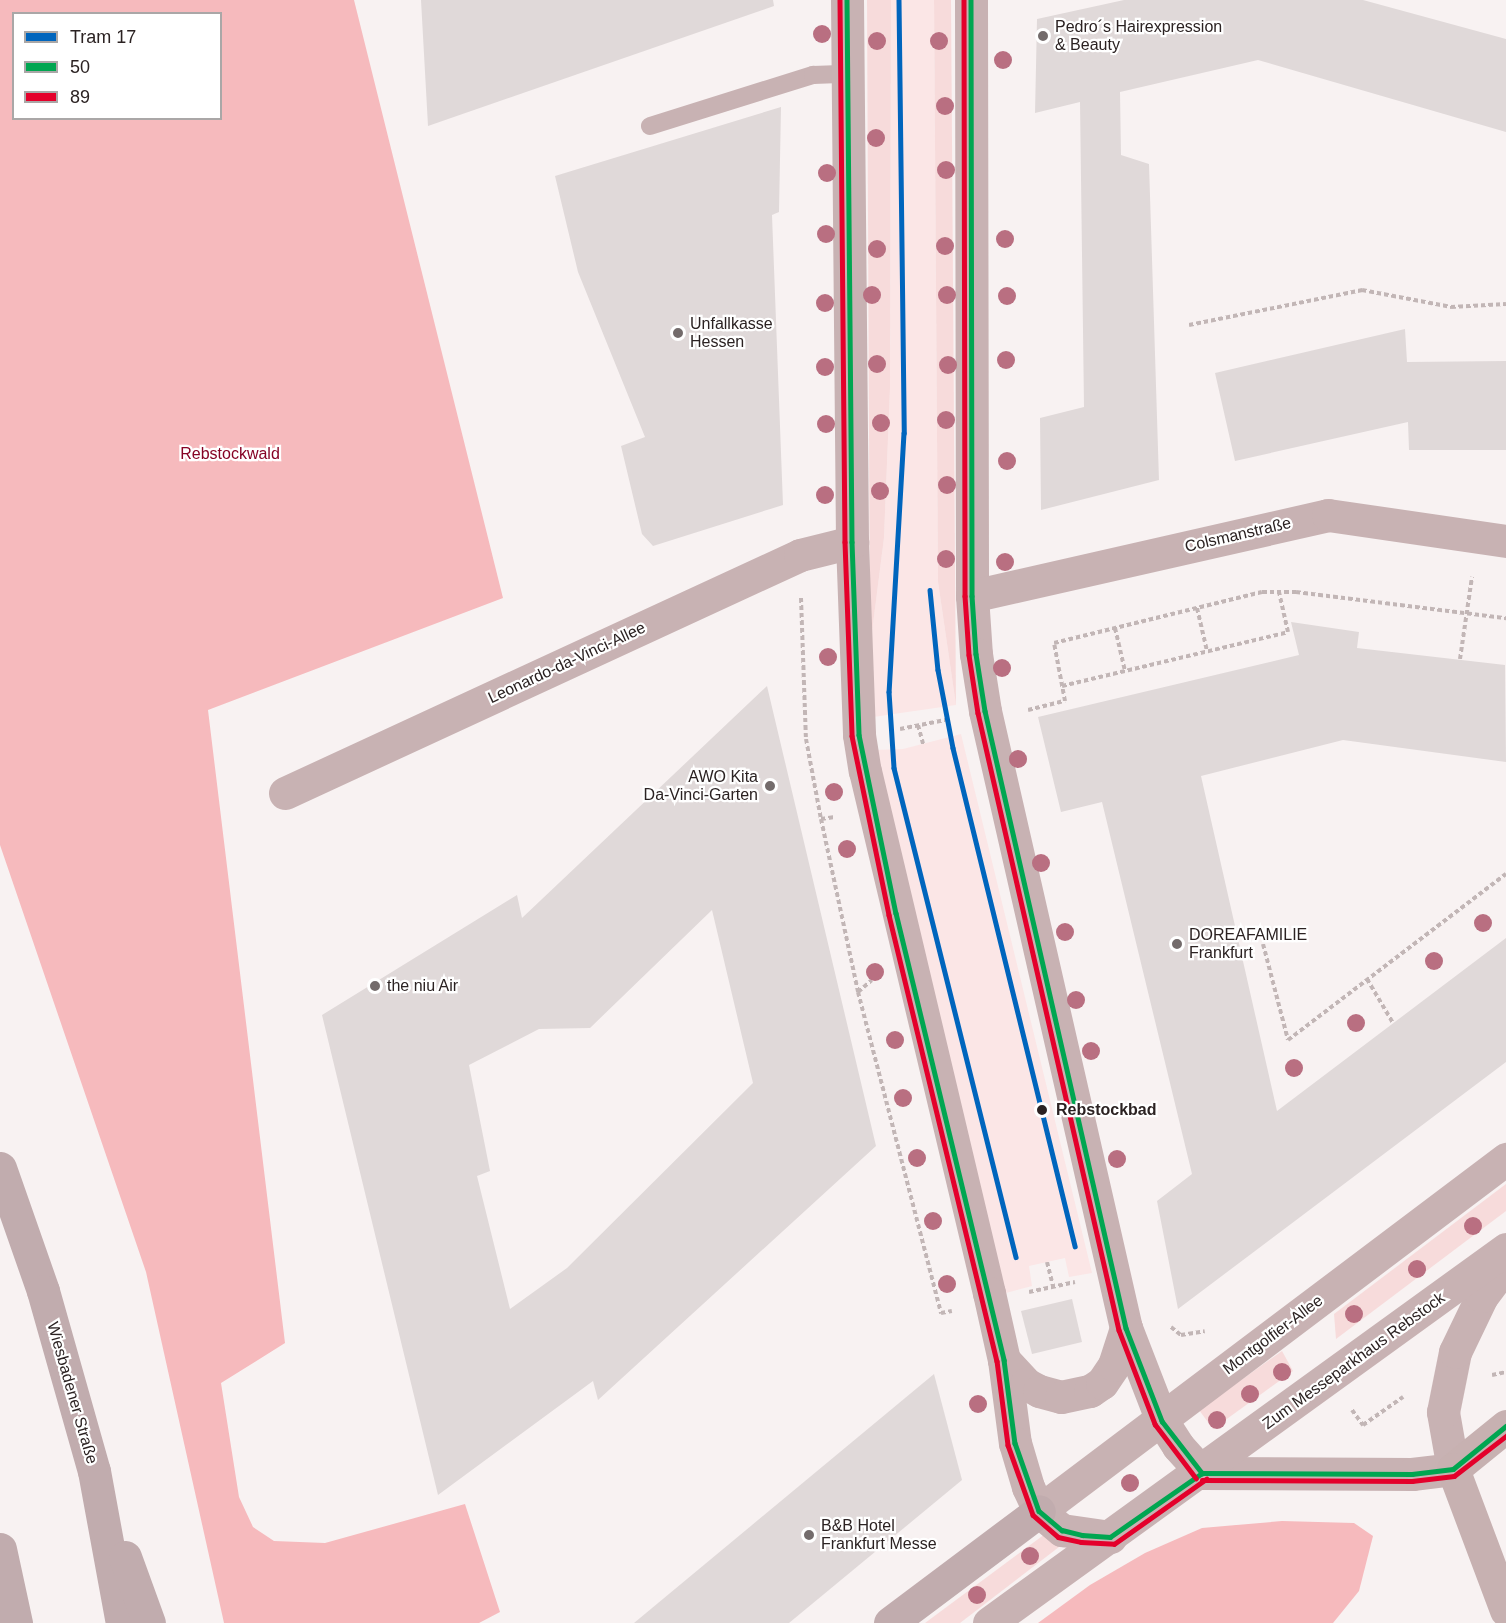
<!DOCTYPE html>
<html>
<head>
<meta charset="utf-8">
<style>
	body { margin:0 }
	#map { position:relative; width:1506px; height:1623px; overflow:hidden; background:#f8f2f2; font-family:Arial,sans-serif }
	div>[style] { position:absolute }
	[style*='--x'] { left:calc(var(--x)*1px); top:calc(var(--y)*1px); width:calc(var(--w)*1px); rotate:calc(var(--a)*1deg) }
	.built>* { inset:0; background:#fbe6e6 }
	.green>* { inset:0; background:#f7dbdb }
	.forest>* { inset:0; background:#f6babd }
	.building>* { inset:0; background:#e0d9d9 }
	.path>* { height:4px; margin-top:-2px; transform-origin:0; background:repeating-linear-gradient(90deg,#c2b6b6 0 4.5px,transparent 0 7.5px) }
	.service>* { height:18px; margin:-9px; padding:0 9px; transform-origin:9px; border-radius:9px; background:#c8b2b3 }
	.minor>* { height:33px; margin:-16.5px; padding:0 16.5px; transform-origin:16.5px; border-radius:16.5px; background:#c8b2b3 }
	.secondary>* { height:33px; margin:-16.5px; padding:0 16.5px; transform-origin:16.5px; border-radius:16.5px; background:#c7b1b1 }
	.motorway>* { height:33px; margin:-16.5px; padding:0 16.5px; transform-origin:16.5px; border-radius:16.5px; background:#c1acae }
	.bus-1>* { height:4.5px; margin:-2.25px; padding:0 2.25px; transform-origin:2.25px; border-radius:2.25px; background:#00a651 }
	.bus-2>* { height:4.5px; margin:-2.25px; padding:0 2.25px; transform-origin:2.25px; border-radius:2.25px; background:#e4002b }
	.tram-1>* { height:4.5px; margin:-2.25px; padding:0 2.25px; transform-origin:2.25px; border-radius:2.25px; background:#0065bd }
	.trees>* { width:18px; height:18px; margin:-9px; border-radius:50%; background:#b96f81 }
	.dots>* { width:16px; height:16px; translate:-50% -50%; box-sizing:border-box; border:3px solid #fff; border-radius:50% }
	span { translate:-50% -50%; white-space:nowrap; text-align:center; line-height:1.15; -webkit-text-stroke:4.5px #fff; paint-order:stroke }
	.poi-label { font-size:16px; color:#2b2222 }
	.left { translate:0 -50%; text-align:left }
	.right { translate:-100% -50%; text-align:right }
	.park-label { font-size:16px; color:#860325 }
	.street-label { font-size:16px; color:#2b2222 }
	.stop-label { font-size:16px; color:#2b2222; font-weight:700 }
	.legend { position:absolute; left:12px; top:12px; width:210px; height:108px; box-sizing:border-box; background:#fff; border:2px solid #aaa7a7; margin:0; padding:8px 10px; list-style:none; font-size:18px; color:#2b2222 }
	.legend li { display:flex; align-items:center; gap:12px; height:30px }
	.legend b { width:30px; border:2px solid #aaa7a7 }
</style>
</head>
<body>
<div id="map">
	<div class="built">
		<i style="clip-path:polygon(891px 0,934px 0,938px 582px,956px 705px,873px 717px,870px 648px,884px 538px,890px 389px)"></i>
		<i style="clip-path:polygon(961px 734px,1092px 1273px,1069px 1277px,1065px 1258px,1029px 1266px,1032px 1286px,1002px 1294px,875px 750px,903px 749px)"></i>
	</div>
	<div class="green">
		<i style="clip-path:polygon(867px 0,891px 0,890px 389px,884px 538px,870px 648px)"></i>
		<i style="clip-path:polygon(934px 0,951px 0,956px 705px,938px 582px)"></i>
		<i style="clip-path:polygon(1506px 1184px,1506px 1211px,1336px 1339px,1334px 1314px)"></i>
		<i style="clip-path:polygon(1282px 1351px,1293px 1371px,1213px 1429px,1199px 1410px)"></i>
		<i style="clip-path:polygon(1049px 1531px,1059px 1547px,960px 1623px,925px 1623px)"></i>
	</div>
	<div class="forest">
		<i style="clip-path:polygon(evenodd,0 0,354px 0,503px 598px,208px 710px,285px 1343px,221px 1383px,239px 1497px,253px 1527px,274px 1541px,325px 1543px,465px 1504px,500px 1612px,479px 1623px,224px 1623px,146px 1272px,0 845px,0 0,14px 14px,220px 14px,220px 118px,14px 118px,14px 14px)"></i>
		<i style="clip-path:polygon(1282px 1521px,1354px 1523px,1373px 1536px,1359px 1591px,1333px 1623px,1038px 1623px,1090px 1585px,1145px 1553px,1202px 1528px)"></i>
	</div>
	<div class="building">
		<i style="clip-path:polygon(421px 0,773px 0,774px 6px,428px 126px)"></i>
		<i style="clip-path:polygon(1124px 0,1363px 0,1506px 39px,1506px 132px,1258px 60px,1120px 92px,1121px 155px,1149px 164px,1159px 480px,1041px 510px,1040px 418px,1084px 407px,1080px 102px,1035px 113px,1037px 19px)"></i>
		<i style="clip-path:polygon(781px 107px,779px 212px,772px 215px,783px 505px,653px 546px,642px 534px,621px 446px,645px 437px,578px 272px,555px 176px)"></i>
		<i style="clip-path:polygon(1405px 329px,1407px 362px,1506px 361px,1506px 450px,1409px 450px,1408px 422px,1235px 461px,1215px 373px)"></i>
		<i style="clip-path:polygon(1291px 622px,1359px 632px,1357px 648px,1505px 665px,1506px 762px,1343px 740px,1201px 776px,1277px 1111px,1506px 938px,1506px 1062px,1178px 1309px,1157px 1201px,1192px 1174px,1102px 802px,1061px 812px,1038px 717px,1299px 655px)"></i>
		<i style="clip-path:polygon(evenodd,767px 686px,876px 1146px,598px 1400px,593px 1381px,438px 1495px,322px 1015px,517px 895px,522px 918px,767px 686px,712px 910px,753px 1083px,567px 1268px,510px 1309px,477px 1176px,490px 1171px,469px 1065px,539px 1029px,590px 1028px,712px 910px)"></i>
		<i style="clip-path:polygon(1072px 1299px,1082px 1342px,1032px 1354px,1021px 1311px)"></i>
		<i style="clip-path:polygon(934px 1374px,962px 1480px,789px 1623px,634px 1623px)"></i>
	</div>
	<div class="path">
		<i style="--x:1189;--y:325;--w:177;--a:-11.4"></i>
		<i style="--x:1362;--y:290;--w:91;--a:10.8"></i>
		<i style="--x:1451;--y:307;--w:55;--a:-3.1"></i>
		<i style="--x:801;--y:598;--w:141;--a:88"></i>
		<i style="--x:806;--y:739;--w:81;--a:79.4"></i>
		<i style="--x:821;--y:819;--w:177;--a:77.9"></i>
		<i style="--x:858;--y:992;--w:332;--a:75.5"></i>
		<i style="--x:941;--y:1313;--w:11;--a:-10"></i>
		<i style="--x:1197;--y:608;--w:44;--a:76.9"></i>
		<i style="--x:1115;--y:628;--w:44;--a:76.9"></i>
		<i style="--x:1460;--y:659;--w:83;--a:-81.7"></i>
		<i style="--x:1062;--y:686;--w:232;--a:-13.4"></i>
		<i style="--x:1288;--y:632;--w:41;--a:-102.7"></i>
		<i style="--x:1028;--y:710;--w:38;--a:-14"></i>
		<i style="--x:1065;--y:701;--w:59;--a:-100.7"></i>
		<i style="--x:1054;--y:643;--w:214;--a:-13.8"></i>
		<i style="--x:1262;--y:592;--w:34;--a:0"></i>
		<i style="--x:1296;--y:592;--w:212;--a:7.1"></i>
		<i style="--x:918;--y:725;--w:20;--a:75"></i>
		<i style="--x:900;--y:729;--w:46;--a:-11.3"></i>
		<i style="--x:821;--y:819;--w:14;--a:-8"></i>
		<i style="--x:1263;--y:944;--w:99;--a:75.4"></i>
		<i style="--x:1288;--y:1040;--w:274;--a:-37.3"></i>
		<i style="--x:1367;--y:979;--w:51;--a:59.4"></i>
		<i style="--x:858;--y:992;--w:18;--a:-41"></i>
		<i style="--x:1047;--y:1262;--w:25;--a:76"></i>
		<i style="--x:1029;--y:1292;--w:47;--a:-12.3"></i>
		<i style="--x:1171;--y:1327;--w:13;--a:39"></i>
		<i style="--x:1181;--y:1335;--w:24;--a:-9"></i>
		<i style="--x:1492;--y:1375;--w:14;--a:-12"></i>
		<i style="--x:1352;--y:1410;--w:19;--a:54"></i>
		<i style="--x:1363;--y:1425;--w:49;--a:-35"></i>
	</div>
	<div class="service">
		<i style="--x:650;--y:126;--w:171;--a:-17.4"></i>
		<i style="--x:813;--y:75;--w:34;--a:-2"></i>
	</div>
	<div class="minor">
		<i style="--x:847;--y:0;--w:542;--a:89.47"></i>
		<i style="--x:852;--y:542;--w:193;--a:87.9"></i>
		<i style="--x:859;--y:735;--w:36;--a:81"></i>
		<i style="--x:865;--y:771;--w:537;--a:76.64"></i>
		<i style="--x:989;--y:1293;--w:69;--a:77.4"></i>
		<i style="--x:1004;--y:1360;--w:84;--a:82.5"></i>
		<i style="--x:1015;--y:1443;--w:46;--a:73.5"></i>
		<i style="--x:1028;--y:1487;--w:26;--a:65"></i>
		<i style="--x:1039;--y:1511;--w:30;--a:40"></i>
		<i style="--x:1062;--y:1530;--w:49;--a:8.3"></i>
		<i style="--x:971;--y:0;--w:596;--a:89.9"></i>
		<i style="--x:972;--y:596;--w:58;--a:86.1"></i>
		<i style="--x:976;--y:654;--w:58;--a:81"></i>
		<i style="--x:985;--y:711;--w:633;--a:77.13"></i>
		<i style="--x:1126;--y:1328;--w:100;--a:68.8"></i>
		<i style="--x:1162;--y:1421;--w:30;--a:57"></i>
		<i style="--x:1178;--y:1446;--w:36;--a:48"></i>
		<i style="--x:972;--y:596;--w:365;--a:-12.8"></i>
		<i style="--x:1328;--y:515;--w:180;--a:8.3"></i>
		<i style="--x:285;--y:793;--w:567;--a:-24.8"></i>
		<i style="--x:800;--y:555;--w:54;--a:-14"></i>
		<i style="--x:1004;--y:1360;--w:33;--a:47"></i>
		<i style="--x:1026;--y:1384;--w:15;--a:28"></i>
		<i style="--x:1039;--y:1391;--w:23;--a:15"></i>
		<i style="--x:1061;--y:1397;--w:30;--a:-12"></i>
		<i style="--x:1090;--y:1391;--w:14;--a:-34"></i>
		<i style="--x:1102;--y:1383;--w:22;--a:-56"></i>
		<i style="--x:1114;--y:1365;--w:39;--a:-72"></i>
		<i style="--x:1202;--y:1473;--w:210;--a:0.3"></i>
		<i style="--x:1412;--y:1474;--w:41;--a:-7"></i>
		<i style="--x:1453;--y:1469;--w:58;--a:-100"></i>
		<i style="--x:1443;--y:1412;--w:61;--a:-78.7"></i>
		<i style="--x:1455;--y:1352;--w:62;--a:-64.3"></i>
		<i style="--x:1482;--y:1296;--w:40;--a:-53"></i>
		<i style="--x:1039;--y:1511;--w:585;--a:-37.01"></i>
		<i style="--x:989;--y:1623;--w:638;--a:-35.88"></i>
	</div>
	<div class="secondary">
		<i style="--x:1506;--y:1426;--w:68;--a:140.9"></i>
		<i style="--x:1453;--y:1469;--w:151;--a:69.4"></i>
	</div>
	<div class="motorway">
		<i style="--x:0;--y:1168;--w:130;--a:70.7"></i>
		<i style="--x:43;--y:1291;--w:187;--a:74.2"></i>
		<i style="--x:94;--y:1471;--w:155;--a:79.6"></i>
		<i style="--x:0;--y:1549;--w:76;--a:77.8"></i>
		<i style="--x:125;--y:1557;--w:70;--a:70"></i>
		<i style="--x:890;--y:1623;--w:186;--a:-36.9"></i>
	</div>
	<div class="bus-1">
		<i style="--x:847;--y:0;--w:542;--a:89.47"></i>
		<i style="--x:852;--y:542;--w:193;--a:87.9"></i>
		<i style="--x:859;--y:735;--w:182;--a:78.3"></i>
		<i style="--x:896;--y:913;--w:460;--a:76.4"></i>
		<i style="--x:1004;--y:1360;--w:84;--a:82.5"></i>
		<i style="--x:1015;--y:1443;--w:72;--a:70.6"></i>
		<i style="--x:1039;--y:1511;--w:30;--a:40"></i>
		<i style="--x:1062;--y:1530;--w:21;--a:14"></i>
		<i style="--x:1082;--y:1535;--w:28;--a:4"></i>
		<i style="--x:1110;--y:1537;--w:112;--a:-34.8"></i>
		<i style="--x:971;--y:0;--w:596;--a:89.9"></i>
		<i style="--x:972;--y:596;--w:58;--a:86.1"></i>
		<i style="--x:976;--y:654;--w:58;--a:81"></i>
		<i style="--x:985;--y:711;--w:633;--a:77.13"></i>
		<i style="--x:1126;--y:1328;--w:100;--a:68.8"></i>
		<i style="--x:1162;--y:1421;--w:66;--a:52.4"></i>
		<i style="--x:1202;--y:1473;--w:210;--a:0.3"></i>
		<i style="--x:1412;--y:1474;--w:41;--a:-7"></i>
		<i style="--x:1453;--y:1469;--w:68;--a:-39.1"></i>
	</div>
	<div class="bus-2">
		<i style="--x:840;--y:0;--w:542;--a:89.47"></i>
		<i style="--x:845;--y:542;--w:194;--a:87.9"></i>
		<i style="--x:852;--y:736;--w:183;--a:78.3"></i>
		<i style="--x:889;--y:915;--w:459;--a:76.4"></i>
		<i style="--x:997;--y:1361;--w:85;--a:82.5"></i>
		<i style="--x:1008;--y:1445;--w:74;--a:70.3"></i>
		<i style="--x:1033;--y:1515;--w:33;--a:41"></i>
		<i style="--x:1058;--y:1537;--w:24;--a:12"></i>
		<i style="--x:1081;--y:1542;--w:33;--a:3"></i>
		<i style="--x:1114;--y:1544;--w:113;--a:-35.2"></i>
		<i style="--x:964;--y:0;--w:596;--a:89.9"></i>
		<i style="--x:965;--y:596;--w:59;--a:86.1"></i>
		<i style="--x:969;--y:655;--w:59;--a:81.2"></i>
		<i style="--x:978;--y:713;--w:633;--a:77.13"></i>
		<i style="--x:1119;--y:1330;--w:101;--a:69"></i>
		<i style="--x:1155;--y:1424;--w:68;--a:52.8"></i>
		<i style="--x:1202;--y:1480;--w:210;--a:0.3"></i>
		<i style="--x:1412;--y:1481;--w:42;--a:-6.8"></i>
		<i style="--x:1454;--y:1476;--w:66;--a:-37.6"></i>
	</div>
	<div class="tram-1">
		<i style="--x:899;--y:0;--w:433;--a:89.3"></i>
		<i style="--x:904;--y:433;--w:259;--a:93.3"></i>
		<i style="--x:889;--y:692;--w:76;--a:86.2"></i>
		<i style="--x:894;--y:768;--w:504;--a:75.99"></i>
		<i style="--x:930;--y:590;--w:80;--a:84.3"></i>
		<i style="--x:938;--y:670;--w:79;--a:79.1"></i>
		<i style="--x:953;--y:748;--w:513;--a:76.23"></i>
	</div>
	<div class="trees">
		<i style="left:822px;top:34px"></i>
		<i style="left:877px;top:41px"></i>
		<i style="left:939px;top:41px"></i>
		<i style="left:1003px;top:60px"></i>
		<i style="left:945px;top:106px"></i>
		<i style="left:876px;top:138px"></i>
		<i style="left:946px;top:170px"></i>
		<i style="left:827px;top:173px"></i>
		<i style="left:826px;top:234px"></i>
		<i style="left:1005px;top:239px"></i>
		<i style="left:945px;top:246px"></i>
		<i style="left:877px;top:249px"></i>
		<i style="left:872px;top:295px"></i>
		<i style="left:947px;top:295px"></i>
		<i style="left:1007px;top:296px"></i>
		<i style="left:825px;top:303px"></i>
		<i style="left:1006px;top:360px"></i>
		<i style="left:877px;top:364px"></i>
		<i style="left:948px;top:365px"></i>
		<i style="left:825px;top:367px"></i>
		<i style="left:946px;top:420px"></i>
		<i style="left:881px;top:423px"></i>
		<i style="left:826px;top:424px"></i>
		<i style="left:1007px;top:461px"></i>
		<i style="left:947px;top:485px"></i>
		<i style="left:880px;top:491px"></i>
		<i style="left:825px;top:495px"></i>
		<i style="left:946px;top:559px"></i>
		<i style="left:1005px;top:562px"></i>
		<i style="left:828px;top:657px"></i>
		<i style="left:1002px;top:668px"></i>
		<i style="left:1018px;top:759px"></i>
		<i style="left:834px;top:792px"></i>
		<i style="left:847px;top:849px"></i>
		<i style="left:1041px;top:863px"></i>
		<i style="left:1483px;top:923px"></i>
		<i style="left:1065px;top:932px"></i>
		<i style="left:1434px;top:961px"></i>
		<i style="left:875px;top:972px"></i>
		<i style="left:1076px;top:1000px"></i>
		<i style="left:1356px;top:1023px"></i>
		<i style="left:895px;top:1040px"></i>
		<i style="left:1091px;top:1051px"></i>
		<i style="left:1294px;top:1068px"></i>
		<i style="left:903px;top:1098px"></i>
		<i style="left:917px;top:1158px"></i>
		<i style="left:1117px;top:1159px"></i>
		<i style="left:933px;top:1221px"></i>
		<i style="left:1473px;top:1226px"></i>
		<i style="left:1417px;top:1269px"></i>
		<i style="left:947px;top:1284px"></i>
		<i style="left:1354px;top:1314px"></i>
		<i style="left:1282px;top:1372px"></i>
		<i style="left:1250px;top:1394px"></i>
		<i style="left:978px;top:1404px"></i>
		<i style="left:1217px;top:1420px"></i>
		<i style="left:1130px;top:1483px"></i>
		<i style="left:1030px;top:1556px"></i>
		<i style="left:977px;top:1595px"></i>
	</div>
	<div class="dots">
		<i style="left:1043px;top:36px;background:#736b6b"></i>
		<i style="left:678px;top:333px;background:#736b6b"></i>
		<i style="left:770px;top:786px;background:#736b6b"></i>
		<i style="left:1177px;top:944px;background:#736b6b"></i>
		<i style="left:375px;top:986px;background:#736b6b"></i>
		<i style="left:1042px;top:1110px;background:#2b2222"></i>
		<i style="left:809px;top:1535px;background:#736b6b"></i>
	</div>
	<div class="poi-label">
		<span class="left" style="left:1055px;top:36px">Pedro´s Hairexpression<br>&amp; Beauty</span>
		<span class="left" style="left:690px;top:333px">Unfallkasse<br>Hessen</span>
		<span class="right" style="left:758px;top:786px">AWO Kita<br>Da-Vinci-Garten</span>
		<span class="left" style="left:1189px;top:944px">DOREAFAMILIE<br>Frankfurt</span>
		<span class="left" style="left:387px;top:986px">the niu Air</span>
		<span class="left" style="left:821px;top:1535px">B&amp;B Hotel<br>Frankfurt Messe</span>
	</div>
	<div class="park-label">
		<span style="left:230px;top:454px">Rebstockwald</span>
	</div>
	<div class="street-label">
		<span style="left:1238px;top:535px;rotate:-13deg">Colsmanstraße</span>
		<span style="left:567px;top:663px;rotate:-25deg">Leonardo-da-Vinci-Allee</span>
		<span style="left:1273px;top:1335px;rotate:-37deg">Montgolfier-Allee</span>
		<span style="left:1354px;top:1361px;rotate:-36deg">Zum Messeparkhaus Rebstock</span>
		<span style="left:72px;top:1393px;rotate:74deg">Wiesbadener Straße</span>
	</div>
	<div class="stop-label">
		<span class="left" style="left:1056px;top:1110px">Rebstockbad</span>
	</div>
	<ul class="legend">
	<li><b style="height:8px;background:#0065bd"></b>Tram 17</li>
	<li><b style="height:8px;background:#00a651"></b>50</li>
	<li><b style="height:8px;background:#e4002b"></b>89</li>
	</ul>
</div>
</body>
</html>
